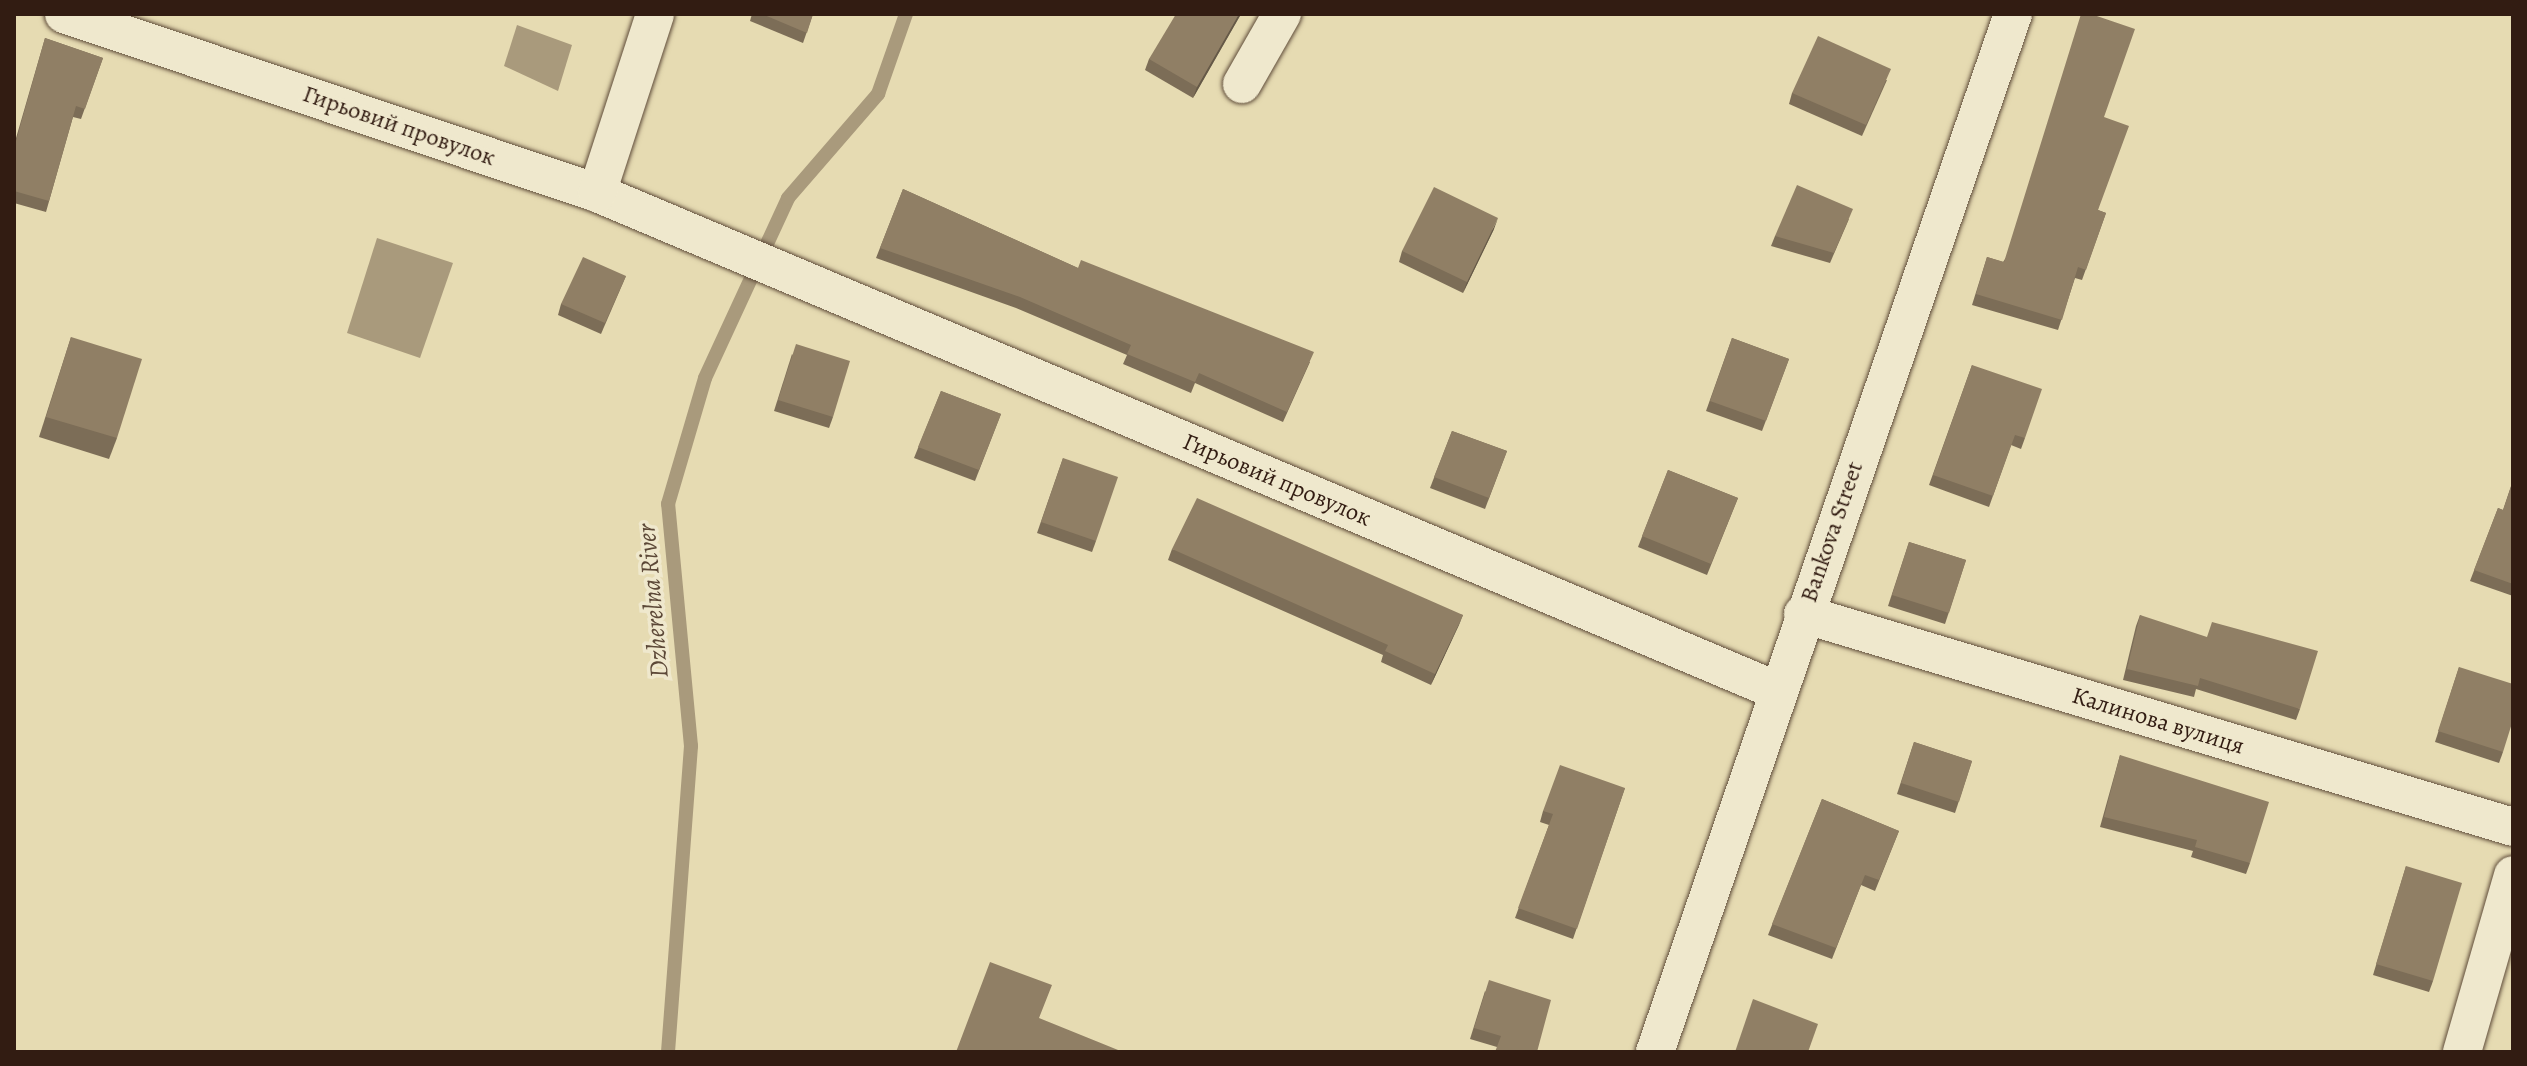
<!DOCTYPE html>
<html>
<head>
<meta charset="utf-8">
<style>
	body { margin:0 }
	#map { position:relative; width:2527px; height:1066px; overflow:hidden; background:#e6dbb2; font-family:Alegreya,serif }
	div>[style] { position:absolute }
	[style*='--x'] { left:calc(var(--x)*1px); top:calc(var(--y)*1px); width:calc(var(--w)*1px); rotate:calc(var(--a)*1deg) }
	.water>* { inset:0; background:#a99a7c }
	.stream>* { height:14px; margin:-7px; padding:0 7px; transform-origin:7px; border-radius:7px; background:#a99a7c }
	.roads { filter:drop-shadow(0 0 2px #5f4c3a) drop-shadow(0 0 2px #5f4c3a) }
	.minor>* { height:38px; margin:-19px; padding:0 19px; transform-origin:19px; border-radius:19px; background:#efe8cd }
	.wall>* { inset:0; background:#7c6d57 }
	.shaded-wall>* { inset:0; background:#655947 }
	.building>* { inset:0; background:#907f65 }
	span { translate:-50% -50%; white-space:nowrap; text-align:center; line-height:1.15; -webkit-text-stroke:7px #efe8cd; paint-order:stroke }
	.street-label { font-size:24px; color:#321c12 }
	.water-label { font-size:26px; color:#5c4837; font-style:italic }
	.frame { position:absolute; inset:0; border:16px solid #321c12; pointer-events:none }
</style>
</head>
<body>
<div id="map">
	<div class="water">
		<i style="clip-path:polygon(517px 25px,572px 45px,558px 91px,504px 66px)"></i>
		<i style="clip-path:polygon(377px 238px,453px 263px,420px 358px,347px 333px)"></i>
	</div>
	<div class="stream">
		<i style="--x:668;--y:1052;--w:307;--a:-85.7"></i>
		<i style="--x:691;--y:746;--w:243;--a:-95.4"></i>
		<i style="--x:668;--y:504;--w:131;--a:-73.6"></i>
		<i style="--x:705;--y:378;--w:198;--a:-65.2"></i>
		<i style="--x:788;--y:198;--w:138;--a:-49.1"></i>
		<i style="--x:878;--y:94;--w:85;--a:-70.7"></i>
	</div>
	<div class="roads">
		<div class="minor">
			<i style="--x:64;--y:14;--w:562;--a:18.56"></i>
			<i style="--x:597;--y:193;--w:1279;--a:22.87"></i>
			<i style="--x:1242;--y:84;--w:81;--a:-60.3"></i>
			<i style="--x:597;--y:193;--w:188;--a:-72"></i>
			<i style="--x:1803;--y:614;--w:741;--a:16.7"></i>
			<i style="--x:1655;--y:1052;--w:1098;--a:-70.97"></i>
			<i style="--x:2462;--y:1052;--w:184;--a:-73.9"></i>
		</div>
	</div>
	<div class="wall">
		<i style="clip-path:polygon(752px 14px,813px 14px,803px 43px,750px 21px)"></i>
		<i style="clip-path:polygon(1241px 14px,1193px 98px,1145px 70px,1149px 59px)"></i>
		<i style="clip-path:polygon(45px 38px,103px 58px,81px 119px,73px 117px,46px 212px,14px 203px,14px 145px)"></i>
		<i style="clip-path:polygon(1887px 80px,1862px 136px,1789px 104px,1792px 93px)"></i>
		<i style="clip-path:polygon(2104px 117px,2098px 210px,2106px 213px,2082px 280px,2075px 278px,2058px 330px,1972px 305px,1987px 257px,2003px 262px)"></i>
		<i style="clip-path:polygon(903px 189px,1078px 268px,1310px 362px,1283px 422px,1195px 383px,1191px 393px,1123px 364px,1127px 355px,1016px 308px,876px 258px)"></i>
		<i style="clip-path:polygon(1849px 219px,1830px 263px,1771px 246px,1775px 236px)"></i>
		<i style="clip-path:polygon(1494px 229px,1463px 293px,1399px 262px,1402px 251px)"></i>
		<i style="clip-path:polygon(626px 276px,601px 334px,558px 315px,561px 304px)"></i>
		<i style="clip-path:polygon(71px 337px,117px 438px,109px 459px,39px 437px)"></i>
		<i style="clip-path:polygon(1732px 338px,1789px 359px,1762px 431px,1706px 411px)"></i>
		<i style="clip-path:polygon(792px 354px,833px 417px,829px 428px,774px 411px)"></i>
		<i style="clip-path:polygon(1972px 365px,2025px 438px,2021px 449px,2011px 445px,1989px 507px,1929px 485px)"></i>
		<i style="clip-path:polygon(941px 391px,1001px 414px,975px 481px,914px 458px)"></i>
		<i style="clip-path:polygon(1452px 431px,1507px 451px,1485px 509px,1430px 488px)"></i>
		<i style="clip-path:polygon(1063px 458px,1096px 541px,1092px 552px,1037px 533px)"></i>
		<i style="clip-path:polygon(1668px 470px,1738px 498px,1707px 575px,1638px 547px)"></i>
		<i style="clip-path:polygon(2513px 480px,2513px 596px,2470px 581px,2498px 508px,2503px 510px)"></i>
		<i style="clip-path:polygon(1909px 542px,1966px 560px,1945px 624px,1888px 606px)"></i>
		<i style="clip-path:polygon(1172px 549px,1463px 615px,1431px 685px,1381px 662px,1383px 655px,1168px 560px)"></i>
		<i style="clip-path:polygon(2140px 615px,2300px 709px,2296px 720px,2196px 689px,2194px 697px,2123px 680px,2136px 626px)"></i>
		<i style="clip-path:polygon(2459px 667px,2503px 752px,2499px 763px,2435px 742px)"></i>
		<i style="clip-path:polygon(1914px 742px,1972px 761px,1955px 813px,1897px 794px)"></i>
		<i style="clip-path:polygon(2120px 755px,2250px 863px,2246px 874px,2191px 857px,2193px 851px,2100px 827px)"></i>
		<i style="clip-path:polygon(1625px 788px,1573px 939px,1515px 918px,1549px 825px,1540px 822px,1543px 811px)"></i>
		<i style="clip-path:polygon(1822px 799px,1899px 831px,1875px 891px,1861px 885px,1832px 959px,1768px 935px)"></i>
		<i style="clip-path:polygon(2406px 866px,2433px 981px,2429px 992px,2373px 975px)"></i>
		<i style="clip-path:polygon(1485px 991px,1537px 1052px,1497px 1047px,1470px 1039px)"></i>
	</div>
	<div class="shaded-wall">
		<i style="clip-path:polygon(1239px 14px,1241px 14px,1193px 98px,1197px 87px)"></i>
		<i style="clip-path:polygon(1498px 218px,1494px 229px,1463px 293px,1467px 282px)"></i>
		<i style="clip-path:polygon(1463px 615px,1459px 625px,1431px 685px,1435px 674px)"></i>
	</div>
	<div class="building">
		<i style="clip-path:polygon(762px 14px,813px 14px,807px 33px)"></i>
		<i style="clip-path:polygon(1176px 14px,1239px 14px,1197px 87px,1149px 59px)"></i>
		<i style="clip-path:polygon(2081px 14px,2091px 14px,2135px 29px,2104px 117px,2129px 126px,2098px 210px,2106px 213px,2086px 270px,2078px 267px,2062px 320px,1976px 294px,1987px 257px,2004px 262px)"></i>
		<i style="clip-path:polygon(1818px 36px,1891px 69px,1866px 125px,1792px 93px)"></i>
		<i style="clip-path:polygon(45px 38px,103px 58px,85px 109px,76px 106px,49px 201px,14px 191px,14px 148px)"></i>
		<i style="clip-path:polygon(1797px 185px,1853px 209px,1834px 253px,1775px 236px)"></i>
		<i style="clip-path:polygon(1434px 187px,1498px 218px,1467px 282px,1402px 251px)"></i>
		<i style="clip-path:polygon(903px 189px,1078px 268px,1081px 260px,1314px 352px,1287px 412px,1199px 373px,1195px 382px,1127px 354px,1131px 345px,1020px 297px,880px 248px)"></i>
		<i style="clip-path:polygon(583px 257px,626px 276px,605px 323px,561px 304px)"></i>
		<i style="clip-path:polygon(71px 337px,142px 359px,117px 438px,46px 417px)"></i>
		<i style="clip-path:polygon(1732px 338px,1789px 359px,1766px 421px,1710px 401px)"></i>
		<i style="clip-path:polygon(796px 344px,850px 361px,833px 417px,778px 400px)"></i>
		<i style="clip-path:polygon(1972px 365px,2042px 389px,2025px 438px,2015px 435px,1993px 496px,1933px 475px)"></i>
		<i style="clip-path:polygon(941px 391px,1001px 414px,979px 470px,918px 447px)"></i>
		<i style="clip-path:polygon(1452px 431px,1507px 451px,1489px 498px,1434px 477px)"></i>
		<i style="clip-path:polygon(1063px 458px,1118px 477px,1096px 541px,1041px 522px)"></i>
		<i style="clip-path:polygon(1668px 470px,1738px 498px,1711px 564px,1642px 536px)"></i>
		<i style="clip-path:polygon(2513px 481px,2513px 584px,2474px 570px,2498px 508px,2503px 510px)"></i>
		<i style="clip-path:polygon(1197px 498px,1463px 615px,1435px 674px,1385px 651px,1388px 645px,1172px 549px)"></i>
		<i style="clip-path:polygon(1909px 542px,1966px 560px,1949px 613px,1892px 595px)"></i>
		<i style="clip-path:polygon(2140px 615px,2207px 637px,2212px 622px,2318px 651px,2300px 709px,2200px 678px,2198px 686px,2127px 669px)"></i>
		<i style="clip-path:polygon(2459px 667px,2513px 684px,2513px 720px,2503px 752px,2438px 731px)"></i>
		<i style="clip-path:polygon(1914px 742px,1972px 761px,1959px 802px,1901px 783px)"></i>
		<i style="clip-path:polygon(2120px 755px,2269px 802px,2250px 863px,2195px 847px,2197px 840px,2104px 817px)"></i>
		<i style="clip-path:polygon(1560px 765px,1625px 788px,1577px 929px,1518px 908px,1553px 814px,1543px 811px)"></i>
		<i style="clip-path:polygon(1822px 799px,1899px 831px,1879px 880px,1865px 875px,1836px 948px,1772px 924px)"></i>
		<i style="clip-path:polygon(2406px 866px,2462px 883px,2433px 981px,2376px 964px)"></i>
		<i style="clip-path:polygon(990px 962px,1052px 985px,1039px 1018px,1123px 1052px,956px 1052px)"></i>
		<i style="clip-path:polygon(1489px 980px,1551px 1000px,1537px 1052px,1495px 1052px,1501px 1036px,1474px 1028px)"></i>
		<i style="clip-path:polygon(1753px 999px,1818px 1024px,1808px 1052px,1735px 1052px)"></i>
	</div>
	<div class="street-label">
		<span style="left:399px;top:126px;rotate:19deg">Гирьовий провулок</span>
		<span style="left:1277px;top:480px;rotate:23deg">Гирьовий провулок</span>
		<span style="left:1832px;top:532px;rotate:-71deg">Bankova Street</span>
		<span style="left:2158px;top:721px;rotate:17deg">Калинова вулиця</span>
	</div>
	<div class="water-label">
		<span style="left:653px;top:601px;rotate:-95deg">Dzherelna River</span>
	</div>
	<div class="frame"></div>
</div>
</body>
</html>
